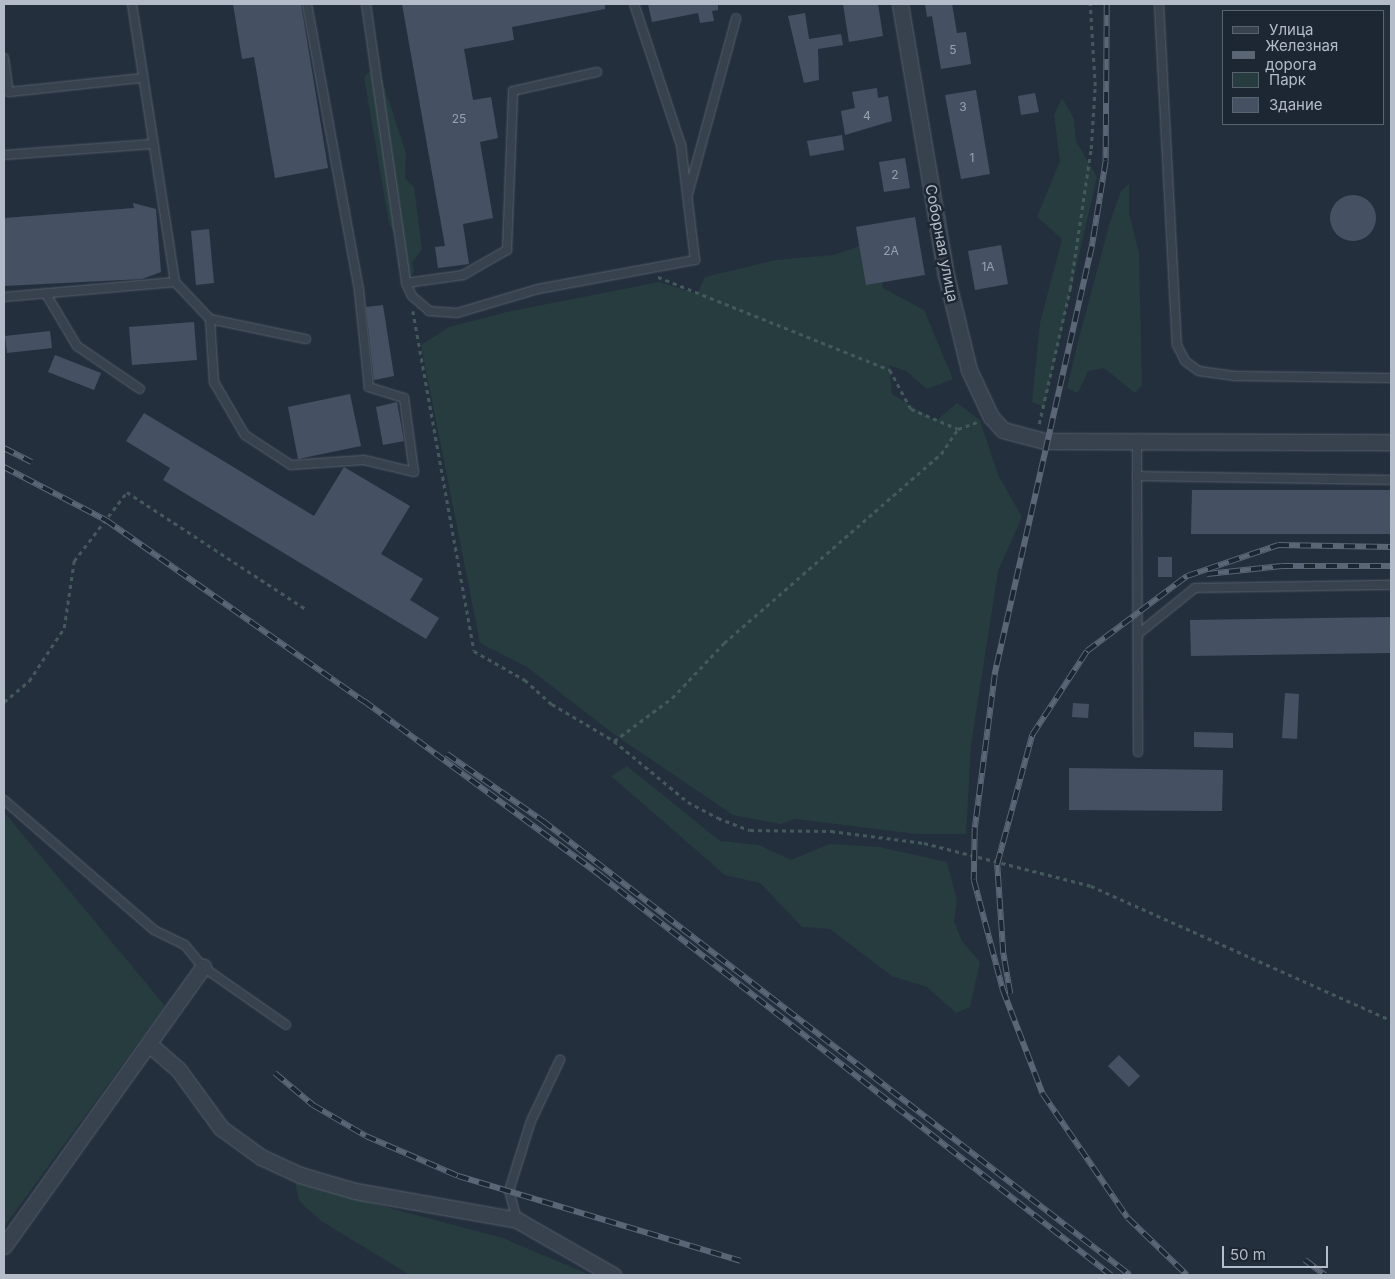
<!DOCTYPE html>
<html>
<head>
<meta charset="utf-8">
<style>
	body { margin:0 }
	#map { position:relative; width:1395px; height:1279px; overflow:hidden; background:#242f3e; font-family:Inter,sans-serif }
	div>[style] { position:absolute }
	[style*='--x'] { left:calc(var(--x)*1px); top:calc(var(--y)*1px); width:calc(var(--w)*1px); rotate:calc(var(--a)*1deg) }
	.green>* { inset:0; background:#263c3f }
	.building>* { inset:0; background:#455162 }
	.round { border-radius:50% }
	.path>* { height:2.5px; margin-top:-1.25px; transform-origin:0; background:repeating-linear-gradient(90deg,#44595c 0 4px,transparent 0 8px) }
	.roads { filter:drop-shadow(0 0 1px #565f6c) drop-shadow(0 0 1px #565f6c) }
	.service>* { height:8px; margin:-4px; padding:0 4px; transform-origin:4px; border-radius:4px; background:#38414e }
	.minor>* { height:15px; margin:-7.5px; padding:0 7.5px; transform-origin:7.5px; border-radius:7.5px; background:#38414e }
	.rail>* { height:5.5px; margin-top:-2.75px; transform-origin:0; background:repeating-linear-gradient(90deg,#1d2633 0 11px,#5a6575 0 22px); box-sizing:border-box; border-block:1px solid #5a6575 }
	span { translate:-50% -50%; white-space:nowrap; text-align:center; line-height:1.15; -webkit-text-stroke:5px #1d2633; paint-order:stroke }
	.number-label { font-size:12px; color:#98a1af }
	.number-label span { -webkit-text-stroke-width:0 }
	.street-label { font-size:15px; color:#b4bcc9 }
	.frame { position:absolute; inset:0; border:5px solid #b4bcc9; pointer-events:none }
	.legend { position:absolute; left:1222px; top:10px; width:162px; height:115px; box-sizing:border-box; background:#1d2633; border:1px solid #59626f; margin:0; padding:6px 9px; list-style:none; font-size:15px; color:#b4bcc9 }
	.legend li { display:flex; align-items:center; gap:10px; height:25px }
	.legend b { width:25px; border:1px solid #59626f }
	.scale { position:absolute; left:1222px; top:1246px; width:106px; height:22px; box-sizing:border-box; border:2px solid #b4bcc9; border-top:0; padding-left:6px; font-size:15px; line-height:18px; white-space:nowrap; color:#b4bcc9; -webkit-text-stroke:4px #1d2633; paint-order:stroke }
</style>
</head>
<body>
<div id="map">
	<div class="green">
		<i style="clip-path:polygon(370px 71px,382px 80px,406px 153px,405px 178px,414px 187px,422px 249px,412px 263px,414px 271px,410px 279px,398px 266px,398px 241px,389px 223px,364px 77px)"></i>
		<i style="clip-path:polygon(1062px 98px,1074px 119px,1076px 141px,1097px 177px,1044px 407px,1032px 402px,1040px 323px,1062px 239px,1037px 217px,1060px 161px,1054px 115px)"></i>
		<i style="clip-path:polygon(1129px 184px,1129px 213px,1139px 253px,1142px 385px,1135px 393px,1104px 368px,1088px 371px,1078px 393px,1067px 388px,1078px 342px,1110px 222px,1121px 191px)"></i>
		<i style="clip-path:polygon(860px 246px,879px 259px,883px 288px,924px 310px,953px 379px,927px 389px,906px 371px,889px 365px,892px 394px,936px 421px,957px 403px,980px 420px,998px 475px,1022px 517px,998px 571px,971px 745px,966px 834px,916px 834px,796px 819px,780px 824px,733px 815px,615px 735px,527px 667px,480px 643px,421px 345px,449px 327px,507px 312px,659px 282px,697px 294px,705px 277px,776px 260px,833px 255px)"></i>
		<i style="clip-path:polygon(627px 766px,720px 841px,759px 845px,791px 860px,830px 844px,879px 847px,947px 862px,957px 900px,954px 921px,962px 941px,980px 962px,970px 1007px,956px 1013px,927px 987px,892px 976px,830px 929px,802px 927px,760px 883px,725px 875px,611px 776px)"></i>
		<i style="clip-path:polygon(4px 812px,165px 1006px,4px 1227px)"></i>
		<i style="clip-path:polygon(295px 1183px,503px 1238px,590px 1275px,410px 1275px,321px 1221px,299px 1201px)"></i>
	</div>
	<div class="building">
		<i style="clip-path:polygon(233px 4px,301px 4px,328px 168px,275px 178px,254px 57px,242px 59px)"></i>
		<i style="clip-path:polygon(402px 4px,605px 4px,605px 9px,512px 27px,514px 40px,464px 49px,473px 100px,491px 97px,498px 138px,480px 142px,493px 218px,463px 224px,469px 264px,438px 268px,435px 247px,445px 246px)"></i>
		<i style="clip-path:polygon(648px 4px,718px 4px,718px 10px,712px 11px,714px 21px,700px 23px,698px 13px,652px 22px)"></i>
		<i style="clip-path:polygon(843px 4px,878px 4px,883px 36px,849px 42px)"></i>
		<i style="clip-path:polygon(925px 4px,952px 4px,957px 33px,966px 32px,971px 64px,941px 69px,932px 16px,927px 17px)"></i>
		<i style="clip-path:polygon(805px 13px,809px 39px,841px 34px,843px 45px,818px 49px,819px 80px,804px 83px,788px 16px)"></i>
		<i style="clip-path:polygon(877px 88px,878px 98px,888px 96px,892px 121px,845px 135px,841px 111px,855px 108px,852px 92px)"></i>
		<i style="clip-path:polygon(976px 90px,990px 174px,961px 179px,945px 95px)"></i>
		<i style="clip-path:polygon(1035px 93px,1039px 112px,1021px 115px,1018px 96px)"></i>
		<i style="clip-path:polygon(842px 135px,844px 150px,810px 156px,807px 141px)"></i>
		<i style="clip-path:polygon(905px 158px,910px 188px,884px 192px,879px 162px)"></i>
		<i class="round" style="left:1330px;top:195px;width:46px;height:46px"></i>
		<i style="clip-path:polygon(133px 203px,156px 209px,161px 272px,142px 279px,4px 286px,4px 218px,134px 208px)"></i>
		<i style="clip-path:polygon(915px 217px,925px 275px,866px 285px,856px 227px)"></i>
		<i style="clip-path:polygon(209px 229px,214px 283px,196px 285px,191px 231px)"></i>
		<i style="clip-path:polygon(1001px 245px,1008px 284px,975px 290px,968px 251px)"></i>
		<i style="clip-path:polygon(383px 305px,394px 376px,374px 380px,366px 307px)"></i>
		<i style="clip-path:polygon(194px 322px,197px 360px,132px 365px,129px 327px)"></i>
		<i style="clip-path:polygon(50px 331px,52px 348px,7px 353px,5px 336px)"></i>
		<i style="clip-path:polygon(55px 355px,101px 373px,94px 390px,48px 372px)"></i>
		<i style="clip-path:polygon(350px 394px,361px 446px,298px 459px,288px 407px)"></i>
		<i style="clip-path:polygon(397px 402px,404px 441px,383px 445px,376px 407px)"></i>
		<i style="clip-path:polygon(144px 413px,314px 516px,344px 467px,410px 506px,381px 554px,423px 579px,410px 600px,439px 618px,426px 639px,163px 480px,170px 468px,126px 441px)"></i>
		<i style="clip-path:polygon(1192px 490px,1391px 490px,1391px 534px,1191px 534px)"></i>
		<i style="clip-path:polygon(1158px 557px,1172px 557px,1172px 577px,1158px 577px)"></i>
		<i style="clip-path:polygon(1391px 617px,1391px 653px,1191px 656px,1190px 620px)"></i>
		<i style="clip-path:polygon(1285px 693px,1299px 694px,1297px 739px,1282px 738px)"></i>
		<i style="clip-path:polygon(1073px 703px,1089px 704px,1088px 718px,1072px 717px)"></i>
		<i style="clip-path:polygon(1194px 732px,1233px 733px,1233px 748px,1194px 747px)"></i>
		<i style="clip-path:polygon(1069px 768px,1223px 770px,1222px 811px,1069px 810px)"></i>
		<i style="clip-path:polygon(1119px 1055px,1140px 1076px,1129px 1087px,1108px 1066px)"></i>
	</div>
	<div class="path">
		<i style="--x:658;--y:277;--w:250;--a:21.8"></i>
		<i style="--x:890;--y:370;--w:44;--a:61.7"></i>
		<i style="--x:911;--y:409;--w:51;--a:23.1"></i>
		<i style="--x:413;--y:311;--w:345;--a:79.8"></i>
		<i style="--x:474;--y:651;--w:59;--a:29.6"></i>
		<i style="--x:525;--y:680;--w:36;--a:42"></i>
		<i style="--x:552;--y:704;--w:72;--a:30.8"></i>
		<i style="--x:614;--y:741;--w:96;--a:39.5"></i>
		<i style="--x:688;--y:802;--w:34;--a:28"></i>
		<i style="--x:718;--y:818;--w:34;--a:21"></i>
		<i style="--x:750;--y:830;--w:81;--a:0.7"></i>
		<i style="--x:831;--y:831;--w:94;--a:7.4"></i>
		<i style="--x:924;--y:843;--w:172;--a:14.4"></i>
		<i style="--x:1091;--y:886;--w:329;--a:24.1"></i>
		<i style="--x:1039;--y:424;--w:139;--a:-77.1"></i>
		<i style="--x:1070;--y:289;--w:142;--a:-81.5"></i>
		<i style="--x:1091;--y:149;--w:63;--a:-86.4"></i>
		<i style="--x:1095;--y:86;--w:82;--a:-93.5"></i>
		<i style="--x:4;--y:702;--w:33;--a:-40"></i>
		<i style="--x:29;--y:681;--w:64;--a:-56.6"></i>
		<i style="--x:64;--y:628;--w:68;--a:-81.5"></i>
		<i style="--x:74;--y:561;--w:87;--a:-52.5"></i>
		<i style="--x:127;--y:492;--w:214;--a:33.2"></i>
		<i style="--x:614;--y:741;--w:72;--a:-36.6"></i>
		<i style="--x:672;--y:698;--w:76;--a:-46.6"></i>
		<i style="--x:724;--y:643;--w:288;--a:-41.1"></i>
		<i style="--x:941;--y:454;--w:30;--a:-56"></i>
		<i style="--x:958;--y:429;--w:20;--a:-20"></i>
	</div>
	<div class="roads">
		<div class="service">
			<i style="--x:132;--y:4;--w:281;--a:81.2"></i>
			<i style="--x:175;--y:282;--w:51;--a:46.6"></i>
			<i style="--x:210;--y:319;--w:98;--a:11.8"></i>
			<i style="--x:366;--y:4;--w:282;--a:81.8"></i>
			<i style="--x:406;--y:283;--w:14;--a:65"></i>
			<i style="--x:412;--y:296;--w:23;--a:41"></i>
			<i style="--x:429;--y:311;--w:28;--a:4"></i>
			<i style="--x:457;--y:313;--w:84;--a:-16.5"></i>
			<i style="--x:538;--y:289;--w:160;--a:-10.5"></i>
			<i style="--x:695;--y:260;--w:116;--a:-96.9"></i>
			<i style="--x:681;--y:145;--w:149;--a:-108.4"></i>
			<i style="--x:1159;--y:4;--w:341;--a:87"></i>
			<i style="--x:1177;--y:345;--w:18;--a:63"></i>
			<i style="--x:1185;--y:361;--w:17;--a:36"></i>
			<i style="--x:1199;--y:371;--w:35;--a:8"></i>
			<i style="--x:1234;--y:376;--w:157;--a:0.7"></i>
			<i style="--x:4;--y:58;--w:34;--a:82"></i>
			<i style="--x:9;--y:92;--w:135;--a:-6"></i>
			<i style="--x:4;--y:155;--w:149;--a:-4.2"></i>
			<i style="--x:688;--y:194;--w:182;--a:-74.7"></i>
			<i style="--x:406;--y:283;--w:58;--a:-8"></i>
			<i style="--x:463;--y:275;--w:51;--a:-29.6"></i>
			<i style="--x:507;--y:250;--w:159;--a:-87.8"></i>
			<i style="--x:513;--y:91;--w:86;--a:-12.7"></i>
			<i style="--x:46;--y:294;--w:61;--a:59.2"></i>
			<i style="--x:77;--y:346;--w:76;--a:34.3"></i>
			<i style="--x:4;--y:297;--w:172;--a:-5"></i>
			<i style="--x:210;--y:319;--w:63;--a:86.4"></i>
			<i style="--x:214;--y:382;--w:61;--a:59.7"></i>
			<i style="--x:245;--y:435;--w:55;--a:33.1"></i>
			<i style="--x:291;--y:465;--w:73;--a:-3.9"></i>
			<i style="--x:364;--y:460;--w:51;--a:13.5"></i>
			<i style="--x:414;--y:472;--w:75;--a:-97.7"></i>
			<i style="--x:404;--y:398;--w:37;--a:-163"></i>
			<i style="--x:369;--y:387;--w:98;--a:-95.9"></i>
			<i style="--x:359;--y:290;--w:291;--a:-100.3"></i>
			<i style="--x:1137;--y:441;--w:35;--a:90"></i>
			<i style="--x:1138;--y:634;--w:73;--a:-38.9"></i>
			<i style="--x:1195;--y:588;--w:196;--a:-0.9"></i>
			<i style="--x:1138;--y:752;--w:276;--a:-90.2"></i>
			<i style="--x:1137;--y:476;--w:254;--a:0.9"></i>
			<i style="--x:4;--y:800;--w:198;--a:40.9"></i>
			<i style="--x:154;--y:930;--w:34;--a:26"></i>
			<i style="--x:185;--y:945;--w:28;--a:51"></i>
			<i style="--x:203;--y:967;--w:101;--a:34.9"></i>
			<i style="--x:517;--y:1220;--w:30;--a:-105"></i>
			<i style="--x:509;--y:1191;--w:73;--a:-72.6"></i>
			<i style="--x:531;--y:1121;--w:68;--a:-64.6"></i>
		</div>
		<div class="minor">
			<i style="--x:900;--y:4;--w:275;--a:80.4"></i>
			<i style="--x:946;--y:275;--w:98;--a:76.4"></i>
			<i style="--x:969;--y:370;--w:52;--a:64.9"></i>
			<i style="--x:991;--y:417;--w:18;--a:47"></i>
			<i style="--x:1003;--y:430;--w:43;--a:14.7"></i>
			<i style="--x:1045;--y:441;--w:346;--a:0.2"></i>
			<i style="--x:150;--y:1045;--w:37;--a:41"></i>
			<i style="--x:178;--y:1069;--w:73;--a:53.9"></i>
			<i style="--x:221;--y:1128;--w:49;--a:35.9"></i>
			<i style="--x:261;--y:1157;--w:43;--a:24.8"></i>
			<i style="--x:300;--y:1175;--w:57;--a:16.2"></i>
			<i style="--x:355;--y:1191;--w:165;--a:10.1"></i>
			<i style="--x:517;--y:1220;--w:111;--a:29.8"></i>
			<i style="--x:4;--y:1246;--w:343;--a:-54.5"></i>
		</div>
	</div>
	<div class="rail">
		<i style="--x:1107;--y:4;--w:157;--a:90.4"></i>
		<i style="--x:1106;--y:161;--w:87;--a:99.2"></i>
		<i style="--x:1092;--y:247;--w:439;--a:102.8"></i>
		<i style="--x:995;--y:675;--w:154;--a:97.4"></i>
		<i style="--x:975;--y:828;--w:52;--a:91.1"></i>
		<i style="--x:974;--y:880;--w:114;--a:75.2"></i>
		<i style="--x:1003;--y:990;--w:111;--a:69"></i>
		<i style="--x:1043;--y:1094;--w:150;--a:55.6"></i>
		<i style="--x:1128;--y:1218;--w:82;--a:44"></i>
		<i style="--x:4;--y:448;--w:31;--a:27"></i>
		<i style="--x:4;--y:467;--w:115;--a:27.5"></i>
		<i style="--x:106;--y:520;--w:315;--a:35.1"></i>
		<i style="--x:364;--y:701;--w:295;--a:36.4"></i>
		<i style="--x:601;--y:876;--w:648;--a:38.04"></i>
		<i style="--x:1207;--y:574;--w:75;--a:-6.1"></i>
		<i style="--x:1282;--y:566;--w:109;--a:0"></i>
		<i style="--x:447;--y:754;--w:117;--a:34.9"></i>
		<i style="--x:543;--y:821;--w:742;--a:37.72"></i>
		<i style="--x:1010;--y:994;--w:42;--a:-99.7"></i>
		<i style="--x:1003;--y:953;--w:89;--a:-93.9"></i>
		<i style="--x:997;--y:864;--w:134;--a:-74.8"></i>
		<i style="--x:1032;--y:735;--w:100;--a:-56.8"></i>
		<i style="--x:1087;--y:651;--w:125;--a:-36.9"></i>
		<i style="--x:1187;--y:576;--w:96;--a:-18.8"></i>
		<i style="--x:1278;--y:545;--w:113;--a:1"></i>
		<i style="--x:275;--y:1073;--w:50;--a:40.1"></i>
		<i style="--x:313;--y:1105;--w:61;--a:30.3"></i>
		<i style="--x:366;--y:1136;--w:100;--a:23.5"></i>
		<i style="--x:458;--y:1176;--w:295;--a:16.7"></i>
		<i style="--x:1305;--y:1260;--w:25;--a:37"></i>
	</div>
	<div class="number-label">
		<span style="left:953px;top:50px">5</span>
		<span style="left:963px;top:107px">3</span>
		<span style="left:867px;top:116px">4</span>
		<span style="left:459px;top:119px">25</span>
		<span style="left:972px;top:158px">1</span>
		<span style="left:895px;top:175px">2</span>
		<span style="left:891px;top:251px">2А</span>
		<span style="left:988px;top:267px">1А</span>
	</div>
	<div class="street-label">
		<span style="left:942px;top:243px;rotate:79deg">Соборная улица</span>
	</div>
	<div class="frame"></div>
	<ul class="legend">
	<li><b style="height:6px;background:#38414e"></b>Улица</li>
	<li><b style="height:6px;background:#5a6575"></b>Железная дорога</li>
	<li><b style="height:14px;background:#263c3f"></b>Парк</li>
	<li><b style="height:14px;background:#455162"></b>Здание</li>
	</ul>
	<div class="scale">50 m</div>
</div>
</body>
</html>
